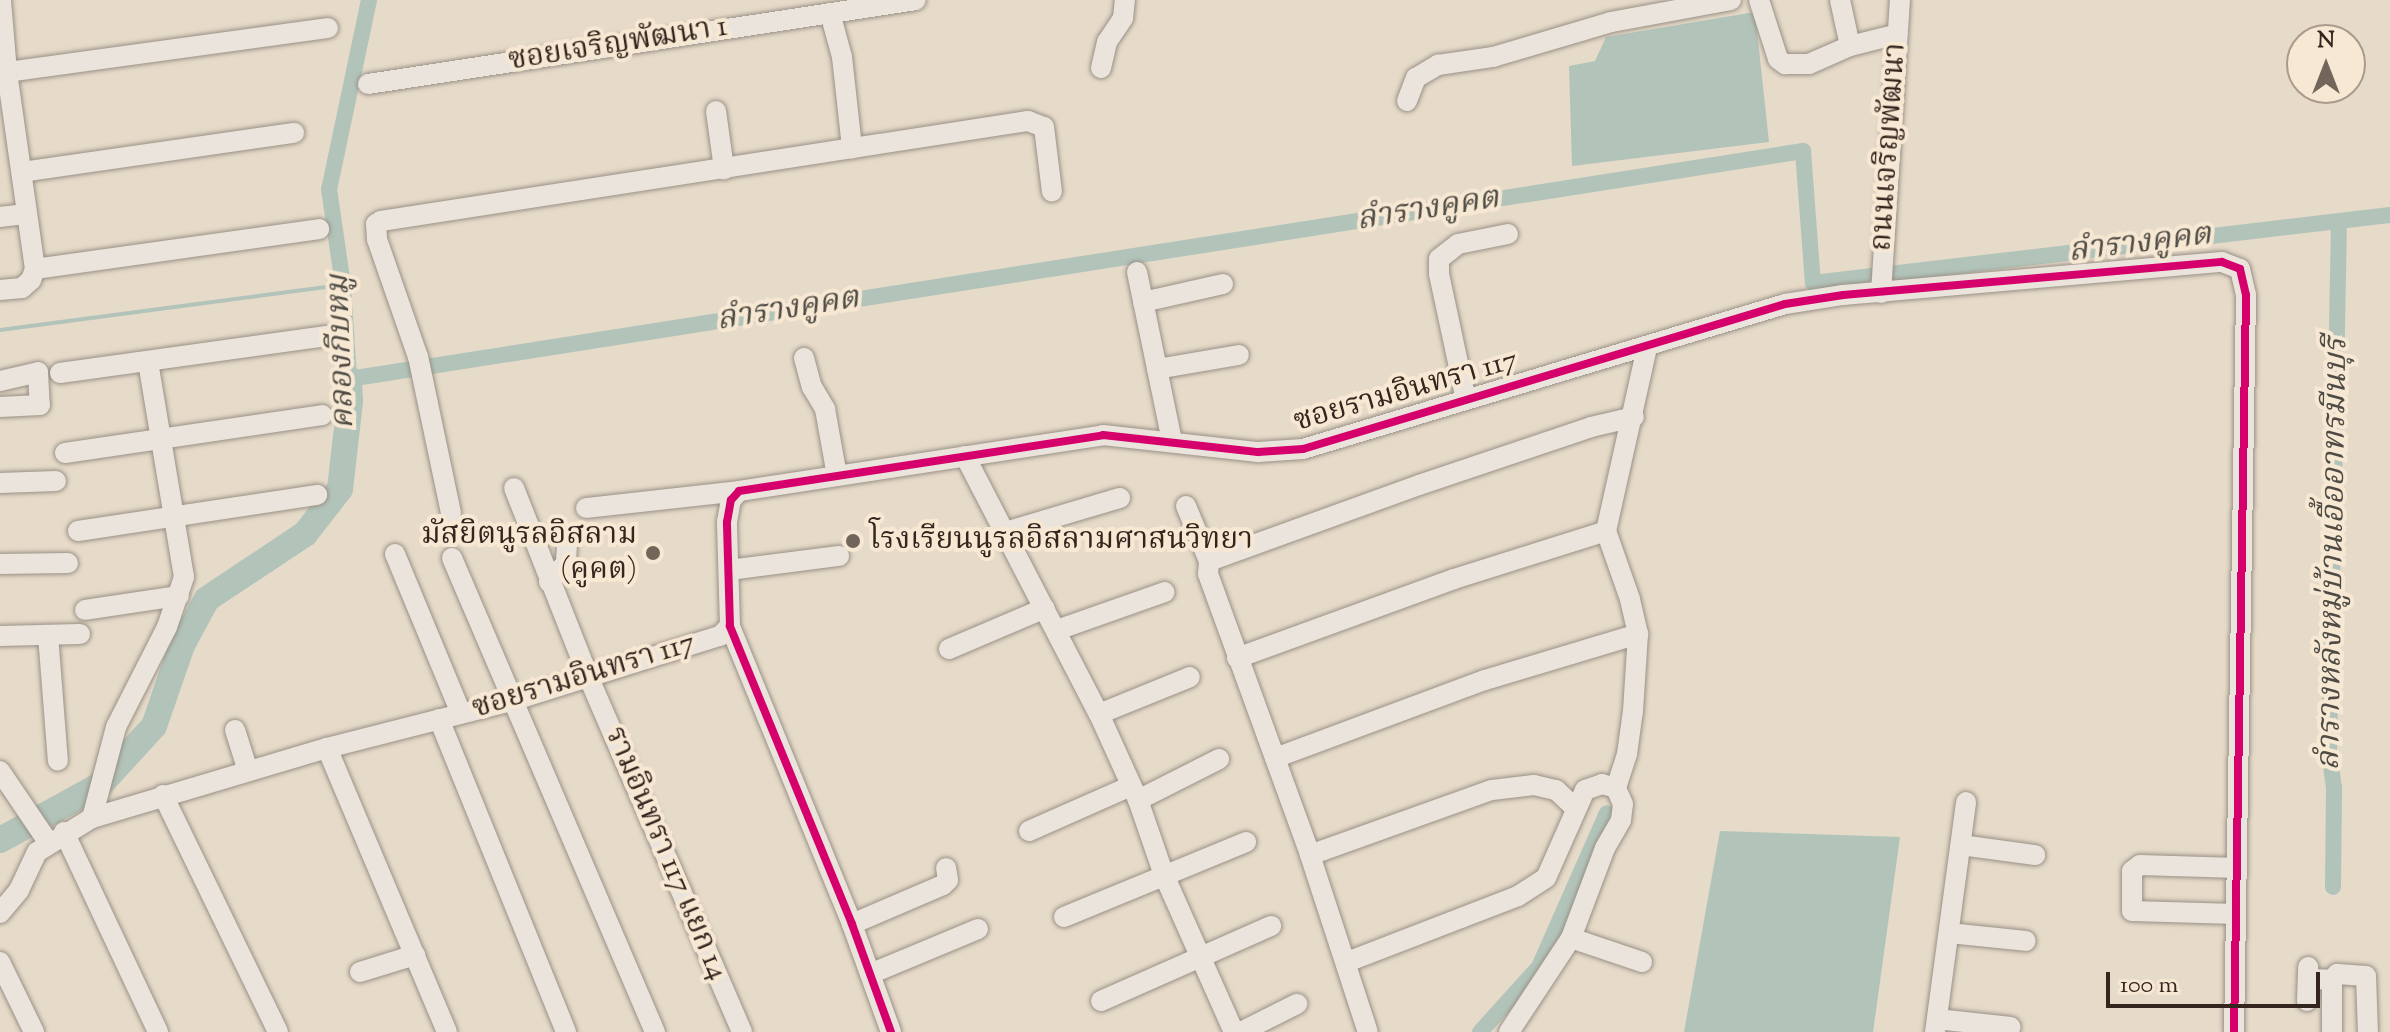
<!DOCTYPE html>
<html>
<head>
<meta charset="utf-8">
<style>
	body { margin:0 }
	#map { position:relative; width:2390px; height:1032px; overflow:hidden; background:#e6dac8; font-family:"Sorts Mill Goudy","Noto Serif Thai",serif }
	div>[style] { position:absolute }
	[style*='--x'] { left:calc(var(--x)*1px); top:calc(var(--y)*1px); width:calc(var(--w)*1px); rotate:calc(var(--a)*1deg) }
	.water>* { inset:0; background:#b2c4ba }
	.stream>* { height:4px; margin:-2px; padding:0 2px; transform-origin:2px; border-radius:2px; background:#b2c4ba }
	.canal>* { height:16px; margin:-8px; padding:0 8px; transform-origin:8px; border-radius:8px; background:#b2c4ba }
	.river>* { height:26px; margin:-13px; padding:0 13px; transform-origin:13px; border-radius:13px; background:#b2c4ba }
	.roads { filter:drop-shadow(0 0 2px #999186) drop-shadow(0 0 2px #999186) }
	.minor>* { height:20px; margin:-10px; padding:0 10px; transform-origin:10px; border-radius:10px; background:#eae4dc }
	.cycleway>* { height:8px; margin:-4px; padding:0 4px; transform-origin:4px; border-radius:4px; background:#d6006c }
	.dots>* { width:22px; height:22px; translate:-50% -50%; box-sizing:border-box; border:4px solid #f7e8d3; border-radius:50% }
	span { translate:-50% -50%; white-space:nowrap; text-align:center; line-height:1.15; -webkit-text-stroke:8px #f7e8d3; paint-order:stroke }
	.street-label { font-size:30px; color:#34261f }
	.poi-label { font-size:30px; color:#34261f }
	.right { translate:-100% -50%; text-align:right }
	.left { translate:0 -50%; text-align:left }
	.water-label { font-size:32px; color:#4e4b44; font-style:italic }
	.north { position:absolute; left:2286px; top:24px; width:80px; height:80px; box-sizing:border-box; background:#f7e8d3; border:2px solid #a99a8b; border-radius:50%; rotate:0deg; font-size:22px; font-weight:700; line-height:32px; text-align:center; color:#34261f }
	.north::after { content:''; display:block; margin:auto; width:28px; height:36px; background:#72655a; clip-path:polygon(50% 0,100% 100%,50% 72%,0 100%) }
	.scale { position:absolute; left:2106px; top:972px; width:214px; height:36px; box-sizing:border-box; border:4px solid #34261f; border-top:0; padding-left:10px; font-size:24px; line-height:28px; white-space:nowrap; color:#34261f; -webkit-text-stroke:6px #f7e8d3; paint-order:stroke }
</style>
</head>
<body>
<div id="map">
	<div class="water">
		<i style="clip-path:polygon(1755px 12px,1769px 142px,1572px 166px,1569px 66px,1595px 61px,1606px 37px)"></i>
		<i style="clip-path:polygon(1720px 831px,1900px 837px,1873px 1032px,1684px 1032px)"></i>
	</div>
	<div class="stream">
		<i style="--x:0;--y:330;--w:346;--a:-7.5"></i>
	</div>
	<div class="canal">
		<i style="--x:369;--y:0;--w:193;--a:101.9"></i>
		<i style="--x:329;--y:189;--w:97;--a:81.7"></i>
		<i style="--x:343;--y:285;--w:94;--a:86.3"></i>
		<i style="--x:349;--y:379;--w:1472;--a:-8.91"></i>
		<i style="--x:1803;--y:151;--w:132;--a:85.7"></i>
		<i style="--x:1813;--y:283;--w:581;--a:-6.72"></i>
		<i style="--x:2333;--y:887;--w:99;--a:-89.4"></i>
		<i style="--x:2334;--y:788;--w:36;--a:-98"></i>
		<i style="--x:2329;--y:752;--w:531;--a:-88.92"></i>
		<i style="--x:1480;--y:1032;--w:88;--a:-47.8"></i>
		<i style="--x:1539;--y:967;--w:168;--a:-66.2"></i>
	</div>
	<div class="river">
		<i style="--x:0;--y:840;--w:114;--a:-28.8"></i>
		<i style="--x:100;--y:785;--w:80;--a:-47.5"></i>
		<i style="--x:154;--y:726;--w:86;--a:-70.9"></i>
		<i style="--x:182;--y:645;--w:52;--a:-61.5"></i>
		<i style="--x:207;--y:599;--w:118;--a:-33.6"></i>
		<i style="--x:305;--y:534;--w:57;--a:-52.1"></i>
		<i style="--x:340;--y:489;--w:89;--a:-83.5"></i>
		<i style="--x:350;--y:401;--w:22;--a:-93"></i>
	</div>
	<div class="roads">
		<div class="minor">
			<i style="--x:1759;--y:0;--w:62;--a:72.1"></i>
			<i style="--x:1778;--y:59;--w:9;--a:36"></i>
			<i style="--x:1785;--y:64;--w:24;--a:0"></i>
			<i style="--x:1809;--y:64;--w:45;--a:-23.7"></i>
			<i style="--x:1840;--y:0;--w:47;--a:77.7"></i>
			<i style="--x:1850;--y:46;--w:49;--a:-14"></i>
			<i style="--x:830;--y:13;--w:46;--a:74.7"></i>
			<i style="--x:842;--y:57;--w:92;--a:83.7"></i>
			<i style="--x:1101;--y:68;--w:27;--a:-77"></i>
			<i style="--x:1107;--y:42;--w:29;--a:-56"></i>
			<i style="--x:1123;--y:18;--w:18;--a:-84"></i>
			<i style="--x:7;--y:72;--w:324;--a:-7.8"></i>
			<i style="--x:368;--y:84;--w:554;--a:-8.71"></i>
			<i style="--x:1407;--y:101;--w:25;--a:-69"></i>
			<i style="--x:1416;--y:78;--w:26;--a:-31"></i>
			<i style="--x:1438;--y:65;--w:56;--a:-8.3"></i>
			<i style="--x:1493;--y:57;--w:123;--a:-16.5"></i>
			<i style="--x:1611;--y:22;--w:122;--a:-10.4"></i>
			<i style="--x:716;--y:111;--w:59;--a:82.1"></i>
			<i style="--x:22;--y:172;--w:275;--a:-8.2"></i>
			<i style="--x:0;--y:217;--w:26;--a:-7"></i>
			<i style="--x:35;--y:269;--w:287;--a:-8"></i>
			<i style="--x:1137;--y:272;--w:173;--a:78.3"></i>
			<i style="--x:0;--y:290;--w:22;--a:-5"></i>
			<i style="--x:22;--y:288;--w:12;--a:-42"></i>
			<i style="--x:31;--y:280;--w:12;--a:-70"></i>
			<i style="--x:35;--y:269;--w:199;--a:-98.1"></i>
			<i style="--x:7;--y:72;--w:72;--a:-94.8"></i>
			<i style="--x:1881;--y:293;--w:294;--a:-86.3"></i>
			<i style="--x:1143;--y:302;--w:82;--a:-12.7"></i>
			<i style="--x:804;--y:358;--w:30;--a:75"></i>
			<i style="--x:812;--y:387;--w:26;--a:59"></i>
			<i style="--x:825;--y:409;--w:68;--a:79.8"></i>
			<i style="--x:1157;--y:369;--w:83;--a:-9.7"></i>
			<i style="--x:60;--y:373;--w:269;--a:-7.9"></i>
			<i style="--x:0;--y:381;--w:39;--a:-13"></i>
			<i style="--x:38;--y:372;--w:33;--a:87"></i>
			<i style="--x:40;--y:405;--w:40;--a:177.1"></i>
			<i style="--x:1466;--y:400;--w:129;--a:-102.1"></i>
			<i style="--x:1439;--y:274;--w:15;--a:-90"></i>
			<i style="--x:1439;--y:259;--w:24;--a:-38"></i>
			<i style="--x:1458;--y:244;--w:51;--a:-11.3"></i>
			<i style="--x:65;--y:453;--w:260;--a:-8.4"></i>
			<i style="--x:965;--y:456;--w:291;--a:62.6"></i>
			<i style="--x:1099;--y:714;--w:94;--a:65.6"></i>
			<i style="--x:1138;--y:800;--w:79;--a:70.9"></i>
			<i style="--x:1164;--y:875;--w:172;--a:66"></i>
			<i style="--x:0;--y:483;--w:56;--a:-2"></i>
			<i style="--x:514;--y:488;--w:202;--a:68.5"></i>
			<i style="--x:588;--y:676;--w:388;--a:66.6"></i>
			<i style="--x:1186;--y:506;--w:60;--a:67.3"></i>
			<i style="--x:1209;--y:561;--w:13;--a:94"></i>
			<i style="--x:1208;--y:574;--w:299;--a:70"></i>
			<i style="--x:1310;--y:855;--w:186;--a:71.9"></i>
			<i style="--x:586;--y:508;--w:154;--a:-6.3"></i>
			<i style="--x:451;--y:513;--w:159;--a:-101.9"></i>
			<i style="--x:418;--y:357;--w:125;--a:-109.2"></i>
			<i style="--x:377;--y:239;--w:15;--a:-94"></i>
			<i style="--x:376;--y:224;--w:6;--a:-31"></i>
			<i style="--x:381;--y:221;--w:655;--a:-8.79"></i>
			<i style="--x:1028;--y:121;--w:17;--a:21"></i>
			<i style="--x:1044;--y:127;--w:65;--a:83"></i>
			<i style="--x:78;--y:531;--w:242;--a:-8.6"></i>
			<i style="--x:1005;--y:532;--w:120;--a:-16.5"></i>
			<i style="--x:395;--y:554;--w:172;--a:67.5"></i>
			<i style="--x:452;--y:558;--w:516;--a:66.82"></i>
			<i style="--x:1209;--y:561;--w:223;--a:-19.9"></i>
			<i style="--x:1419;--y:485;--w:182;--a:-18.6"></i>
			<i style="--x:1591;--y:427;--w:44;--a:-13.1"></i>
			<i style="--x:0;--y:564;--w:68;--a:-0.8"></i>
			<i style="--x:729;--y:570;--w:111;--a:-7.3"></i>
			<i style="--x:549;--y:582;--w:25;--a:-48"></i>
			<i style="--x:566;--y:563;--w:19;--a:-87"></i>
			<i style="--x:85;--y:610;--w:95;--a:-8.5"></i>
			<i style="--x:1057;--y:630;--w:114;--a:-19.4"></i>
			<i style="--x:48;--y:635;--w:126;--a:85.5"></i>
			<i style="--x:0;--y:636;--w:80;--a:-1.4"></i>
			<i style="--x:949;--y:649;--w:104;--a:-23.1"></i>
			<i style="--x:1237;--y:658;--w:231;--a:-20"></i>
			<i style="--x:1454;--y:579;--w:159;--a:-17.5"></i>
			<i style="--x:1099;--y:714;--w:98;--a:-22.1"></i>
			<i style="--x:439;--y:719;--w:338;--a:67.9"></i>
			<i style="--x:235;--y:730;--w:43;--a:72.4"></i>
			<i style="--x:327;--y:748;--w:308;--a:67.1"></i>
			<i style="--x:1275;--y:758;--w:224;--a:-20.4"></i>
			<i style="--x:1485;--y:680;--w:160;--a:-16.7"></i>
			<i style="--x:0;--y:771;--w:86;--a:55.9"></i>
			<i style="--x:163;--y:795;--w:263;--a:64.1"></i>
			<i style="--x:1138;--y:800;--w:91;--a:-26.8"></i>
			<i style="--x:92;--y:818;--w:94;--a:-75.2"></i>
			<i style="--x:116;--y:727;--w:112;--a:-63"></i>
			<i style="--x:167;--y:627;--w:53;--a:-71.2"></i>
			<i style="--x:184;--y:577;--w:219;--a:-99.5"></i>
			<i style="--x:1029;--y:831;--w:111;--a:-23.8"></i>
			<i style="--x:64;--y:832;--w:221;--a:64.8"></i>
			<i style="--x:1961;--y:845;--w:75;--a:7.7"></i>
			<i style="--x:1310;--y:855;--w:193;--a:-19.7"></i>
			<i style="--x:1492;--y:790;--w:42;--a:-6.8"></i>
			<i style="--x:1534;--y:785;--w:23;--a:13"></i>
			<i style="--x:1556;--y:790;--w:26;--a:43"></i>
			<i style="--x:0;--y:913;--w:30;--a:-50"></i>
			<i style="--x:19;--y:890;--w:42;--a:-64.7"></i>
			<i style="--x:37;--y:852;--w:65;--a:-31.7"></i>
			<i style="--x:92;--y:818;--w:245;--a:-16.6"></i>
			<i style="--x:327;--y:748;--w:191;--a:-14.3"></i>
			<i style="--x:512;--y:701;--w:218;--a:-17.4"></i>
			<i style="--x:720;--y:636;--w:14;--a:-45"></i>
			<i style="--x:2236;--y:914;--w:104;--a:-178.3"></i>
			<i style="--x:2132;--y:911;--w:40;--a:-90"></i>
			<i style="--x:2132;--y:871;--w:10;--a:-37"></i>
			<i style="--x:2140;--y:865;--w:97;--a:1.8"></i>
			<i style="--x:1064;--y:917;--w:197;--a:-22.4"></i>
			<i style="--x:852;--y:924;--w:99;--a:-23.2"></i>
			<i style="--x:943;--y:885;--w:7;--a:-45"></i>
			<i style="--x:948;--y:880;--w:12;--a:-99"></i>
			<i style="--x:1949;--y:933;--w:77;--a:5.9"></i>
			<i style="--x:1571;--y:938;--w:75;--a:18.7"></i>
			<i style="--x:0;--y:962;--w:78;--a:64.1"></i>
			<i style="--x:1347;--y:962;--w:183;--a:-21.1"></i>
			<i style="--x:1518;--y:896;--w:33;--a:-33"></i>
			<i style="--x:1546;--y:878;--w:96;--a:-66.1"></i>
			<i style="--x:1585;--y:790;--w:18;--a:-19"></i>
			<i style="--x:1602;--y:784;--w:15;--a:16"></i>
			<i style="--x:360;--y:972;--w:58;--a:-17.2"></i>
			<i style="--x:870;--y:974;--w:117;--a:-22.6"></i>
			<i style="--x:2308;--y:979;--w:24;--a:2"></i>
			<i style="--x:2332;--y:980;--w:8;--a:-50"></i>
			<i style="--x:2337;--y:974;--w:29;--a:4"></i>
			<i style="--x:2366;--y:976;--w:56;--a:88"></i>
			<i style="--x:1101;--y:1001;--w:186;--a:-23.8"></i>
			<i style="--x:2307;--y:1001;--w:34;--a:-88"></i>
			<i style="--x:1937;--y:1019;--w:74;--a:6.2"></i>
			<i style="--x:891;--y:1032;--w:115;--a:-109.9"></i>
			<i style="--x:852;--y:924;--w:322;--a:-112.3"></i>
			<i style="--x:730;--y:626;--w:104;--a:-91.7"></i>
			<i style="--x:727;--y:522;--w:22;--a:-80"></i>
			<i style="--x:731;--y:500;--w:12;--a:-48"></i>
			<i style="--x:739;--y:491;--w:368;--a:-8.7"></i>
			<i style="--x:1103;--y:435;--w:156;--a:6.3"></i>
			<i style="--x:1258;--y:452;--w:45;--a:-3.8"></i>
			<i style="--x:1303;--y:449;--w:503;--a:-16.74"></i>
			<i style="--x:1785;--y:304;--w:59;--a:-8.8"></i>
			<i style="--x:1843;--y:295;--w:380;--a:-5"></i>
			<i style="--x:2222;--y:262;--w:19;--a:21"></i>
			<i style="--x:2240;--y:269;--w:27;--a:77"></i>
			<i style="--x:2246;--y:295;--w:737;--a:90.93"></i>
			<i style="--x:1241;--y:1032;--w:63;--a:-26.6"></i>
			<i style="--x:1509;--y:1032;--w:113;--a:-56.6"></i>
			<i style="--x:1571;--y:938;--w:96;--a:-69.3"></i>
			<i style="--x:1605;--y:848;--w:32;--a:-60"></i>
			<i style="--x:1621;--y:820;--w:16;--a:-83"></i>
			<i style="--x:1623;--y:804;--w:17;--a:-114"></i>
			<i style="--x:1616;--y:788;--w:36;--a:-72"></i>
			<i style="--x:1627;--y:754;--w:43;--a:-82.1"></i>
			<i style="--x:1633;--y:711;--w:77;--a:-86.3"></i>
			<i style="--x:1638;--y:634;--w:36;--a:-103"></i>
			<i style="--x:1630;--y:599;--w:72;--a:-109.4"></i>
			<i style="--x:1606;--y:531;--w:189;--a:-77.4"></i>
			<i style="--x:1935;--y:1032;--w:232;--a:-82.3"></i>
			<i style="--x:2332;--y:1032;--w:52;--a:-90"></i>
		</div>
	</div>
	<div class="cycleway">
		<i style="--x:891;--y:1032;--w:115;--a:-109.9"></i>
		<i style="--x:852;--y:924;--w:322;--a:-112.3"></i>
		<i style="--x:730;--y:626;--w:104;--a:-91.7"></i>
		<i style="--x:727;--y:522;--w:22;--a:-80"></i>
		<i style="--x:731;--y:500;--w:12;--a:-48"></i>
		<i style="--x:739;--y:491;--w:368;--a:-8.7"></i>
		<i style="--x:1103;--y:435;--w:156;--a:6.3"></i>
		<i style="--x:1258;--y:452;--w:45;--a:-3.8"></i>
		<i style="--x:1303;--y:449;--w:503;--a:-16.74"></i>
		<i style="--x:1785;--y:304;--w:59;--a:-8.8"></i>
		<i style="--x:1843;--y:295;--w:380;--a:-5"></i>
		<i style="--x:2222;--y:262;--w:19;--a:21"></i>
		<i style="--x:2240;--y:269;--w:27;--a:77"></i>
		<i style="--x:2246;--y:295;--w:737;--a:90.93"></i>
	</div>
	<div class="dots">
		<i style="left:853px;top:541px;background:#72655a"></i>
		<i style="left:653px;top:553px;background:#72655a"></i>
	</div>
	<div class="street-label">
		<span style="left:618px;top:45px;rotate:-9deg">ซอยเจริญพัฒนา 1</span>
		<span style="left:1890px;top:147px;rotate:-86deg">ถนนเจริญพัฒนา</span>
		<span style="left:1406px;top:392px;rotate:-16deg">ซอยรามอินทรา 117</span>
		<span style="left:584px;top:677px;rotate:-17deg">ซอยรามอินทรา 117</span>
		<span style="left:665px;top:854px;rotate:67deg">รามอินทรา 117 แยก 14</span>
	</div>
	<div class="poi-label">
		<span class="right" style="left:637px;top:553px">มัสยิตนูรลอิสลาม<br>(คูคต)</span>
		<span class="left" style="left:869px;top:541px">โรงเรียนนูรลอิสลามศาสนวิทยา</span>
	</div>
	<div class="water-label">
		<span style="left:1428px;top:210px;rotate:-9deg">ลำรางคูคต</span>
		<span style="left:2140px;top:244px;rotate:-7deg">ลำรางคูคต</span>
		<span style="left:788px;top:310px;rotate:-9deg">ลำรางคูคต</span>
		<span style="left:342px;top:352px;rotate:-92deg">คลองกีบหมู</span>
		<span style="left:2334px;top:554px;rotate:-89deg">ลำรางหลังหมู่บ้านเอื้ออาทรมีนบุรี</span>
	</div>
	<div class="north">N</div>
	<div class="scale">100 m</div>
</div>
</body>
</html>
